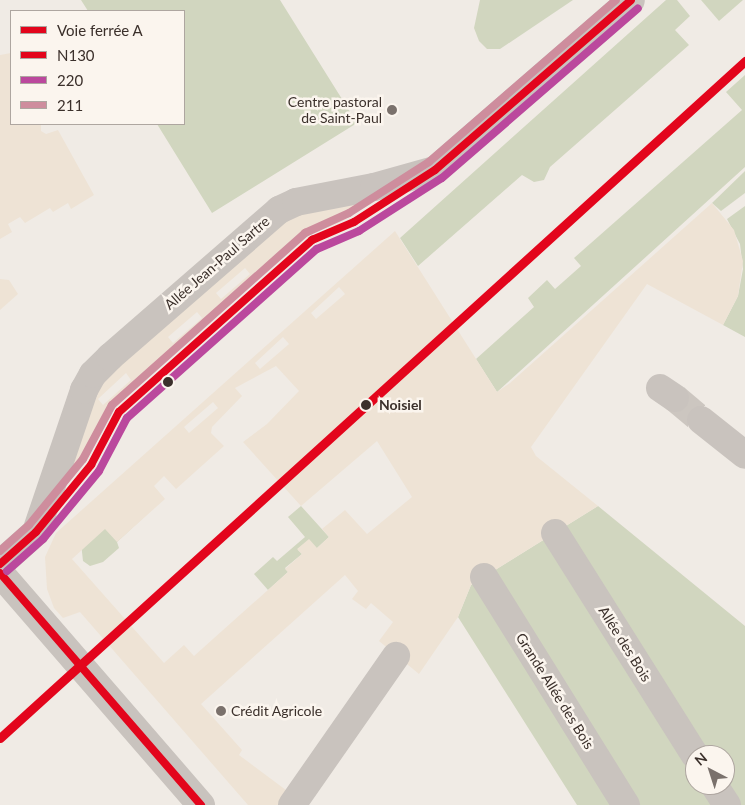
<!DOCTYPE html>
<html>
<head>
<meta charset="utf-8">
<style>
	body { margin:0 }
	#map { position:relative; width:745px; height:805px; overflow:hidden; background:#f0ebe5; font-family:Lato,sans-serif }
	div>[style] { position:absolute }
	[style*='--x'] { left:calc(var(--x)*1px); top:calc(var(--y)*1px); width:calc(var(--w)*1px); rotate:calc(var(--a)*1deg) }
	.green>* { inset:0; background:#d1d6bf }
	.plaza>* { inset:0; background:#eee3d5 }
	.minor-tunnel>* { height:28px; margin-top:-14px; transform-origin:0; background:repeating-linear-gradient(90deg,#ccc6c0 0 28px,transparent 0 42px) }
	.minor>* { height:28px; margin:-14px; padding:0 14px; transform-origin:14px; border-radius:14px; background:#c9c3be }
	.bus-1>* { height:8px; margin:-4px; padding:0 4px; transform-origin:4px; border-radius:4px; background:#e3051c }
	.bus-2>* { height:8px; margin:-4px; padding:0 4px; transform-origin:4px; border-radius:4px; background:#bb489d }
	.bus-3>* { height:8px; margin:-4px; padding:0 4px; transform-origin:4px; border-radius:4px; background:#ce8d9d }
	.rail-1>* { height:9px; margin:-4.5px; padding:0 4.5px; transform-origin:4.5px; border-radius:4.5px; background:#e3051c }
	.dots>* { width:14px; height:14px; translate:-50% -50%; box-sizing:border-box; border:2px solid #fbf5ee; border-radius:50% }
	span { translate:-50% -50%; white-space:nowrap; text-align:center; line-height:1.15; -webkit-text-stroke:5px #fbf5ee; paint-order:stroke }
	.poi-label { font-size:14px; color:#3b302b }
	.right { translate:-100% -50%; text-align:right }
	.left { translate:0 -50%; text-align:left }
	.street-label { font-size:14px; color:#3b302b }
	.stop-label { font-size:14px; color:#3b302b; font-weight:700 }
	.legend { position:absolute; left:10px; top:10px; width:175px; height:115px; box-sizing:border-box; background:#fbf5ee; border:1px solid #aea6a0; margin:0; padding:6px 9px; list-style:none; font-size:15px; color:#3b302b }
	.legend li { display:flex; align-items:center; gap:10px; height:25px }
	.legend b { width:25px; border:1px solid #aea6a0 }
	.north { position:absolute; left:685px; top:745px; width:50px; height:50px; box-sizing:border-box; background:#fbf5ee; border:1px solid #aea6a0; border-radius:50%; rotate:320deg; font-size:14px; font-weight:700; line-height:20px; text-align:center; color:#3b302b }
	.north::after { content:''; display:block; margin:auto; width:18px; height:22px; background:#7a716c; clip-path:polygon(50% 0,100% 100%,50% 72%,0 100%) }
</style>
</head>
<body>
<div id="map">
	<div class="green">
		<i style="clip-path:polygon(81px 0,280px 0,357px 123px,212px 213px,157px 124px,184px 124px,184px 11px,88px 11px)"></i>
		<i style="clip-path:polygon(480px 0,573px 0,500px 49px,487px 49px,479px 41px,474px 28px)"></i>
		<i style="clip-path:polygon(666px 0,677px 0,690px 16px,675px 30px,689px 45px,550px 167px,544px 180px,534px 182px,522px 175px,418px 266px,400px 238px)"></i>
		<i style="clip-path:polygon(701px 0,743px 0,719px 21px)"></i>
		<i style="clip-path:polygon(745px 75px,745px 167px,497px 392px,476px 359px,534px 307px,528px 298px,547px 280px,555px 289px,581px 266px,574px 258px,742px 110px,726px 92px)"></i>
		<i style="clip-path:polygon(745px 171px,745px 193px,721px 211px,712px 203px)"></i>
		<i style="clip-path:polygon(745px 206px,745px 337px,723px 325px,738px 296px,743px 269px,740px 244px,727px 219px)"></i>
		<i style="clip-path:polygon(301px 506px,329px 537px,317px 548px,298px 550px,302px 554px,285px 568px,288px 572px,268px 590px,254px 574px,273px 557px,277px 561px,305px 537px,288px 517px)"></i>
		<i style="clip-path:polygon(evenodd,598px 506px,745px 626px,745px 805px,577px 805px,458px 617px,471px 585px,598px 506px,695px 755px,725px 755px,725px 785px,695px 785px,695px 755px)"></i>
		<i style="clip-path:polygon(144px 517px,117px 542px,119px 548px,103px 562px,90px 566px,83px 561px,80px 534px)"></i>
	</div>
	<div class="plaza">
		<i style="clip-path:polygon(11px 53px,11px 124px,41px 124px,41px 131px,46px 134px,58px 130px,94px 195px,71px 209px,68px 203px,53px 212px,50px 208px,25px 223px,20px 217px,8px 224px,12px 232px,0 239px,0 55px)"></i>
		<i style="clip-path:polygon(evenodd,375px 199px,343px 221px,303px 237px,108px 412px,93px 443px,68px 475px,100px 383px,295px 213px,375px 199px,245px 268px,250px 274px,221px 299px,216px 293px,245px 268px,375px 199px,197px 312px,202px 318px,173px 343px,168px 337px,197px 312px,375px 199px,126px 373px,131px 380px,103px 405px,98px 399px,126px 373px)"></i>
		<i style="clip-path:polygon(evenodd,712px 203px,734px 230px,743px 261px,738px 296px,723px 325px,647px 284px,531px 447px,536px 456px,598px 506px,471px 585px,458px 617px,419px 674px,379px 641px,393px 622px,371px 603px,366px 609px,352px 599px,358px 591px,345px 575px,201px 704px,242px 750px,239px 755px,306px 805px,248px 805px,80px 612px,63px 618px,54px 608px,47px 589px,45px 557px,56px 533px,395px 231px,497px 392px,510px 383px,712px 203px,339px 287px,345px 294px,316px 319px,311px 313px,339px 287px,712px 203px,283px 337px,289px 344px,260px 369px,255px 363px,283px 337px,712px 203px,276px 366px,299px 391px,267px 424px,243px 442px,301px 506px,377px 441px,412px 497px,367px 534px,345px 510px,322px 529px,329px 537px,317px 548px,309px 539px,297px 549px,302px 554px,285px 569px,288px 572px,194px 656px,184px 645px,164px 663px,72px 559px,105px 529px,117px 542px,165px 499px,154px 486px,164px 476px,176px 489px,224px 446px,211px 433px,212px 427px,242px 396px,235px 388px,276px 366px,712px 203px,213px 402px,218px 408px,189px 433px,184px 427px,213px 402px)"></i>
		<i style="clip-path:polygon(0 279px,9px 280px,18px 294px,0 310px)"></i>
	</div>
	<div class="minor-tunnel">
		<i style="--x:675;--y:398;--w:34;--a:40"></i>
	</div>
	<div class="minor">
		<i style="--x:660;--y:388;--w:18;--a:34"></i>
		<i style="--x:701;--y:420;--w:56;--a:38.5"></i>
		<i style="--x:555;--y:533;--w:262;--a:57.8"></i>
		<i style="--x:0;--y:564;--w:48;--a:-41.6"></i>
		<i style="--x:36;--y:532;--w:150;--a:-71.3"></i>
		<i style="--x:84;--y:390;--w:18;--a:-61"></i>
		<i style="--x:93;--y:374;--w:24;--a:-45"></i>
		<i style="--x:110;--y:357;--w:224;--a:-41"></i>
		<i style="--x:279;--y:210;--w:19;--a:-25"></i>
		<i style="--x:296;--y:202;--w:79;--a:-10.9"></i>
		<i style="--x:374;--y:187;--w:63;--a:-15.6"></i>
		<i style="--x:435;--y:170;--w:259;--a:-40.9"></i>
		<i style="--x:0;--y:573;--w:307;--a:49.1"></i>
		<i style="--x:484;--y:577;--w:269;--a:58.1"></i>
		<i style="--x:714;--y:785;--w:24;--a:57"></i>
		<i style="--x:292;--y:805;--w:182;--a:-55.1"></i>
	</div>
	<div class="bus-1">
		<i style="--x:0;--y:564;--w:48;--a:-41.6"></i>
		<i style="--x:36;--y:532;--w:87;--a:-50.6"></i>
		<i style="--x:91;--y:465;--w:60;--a:-62.2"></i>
		<i style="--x:119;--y:412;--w:259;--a:-41.7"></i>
		<i style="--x:312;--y:240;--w:46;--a:-23.2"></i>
		<i style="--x:354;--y:222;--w:96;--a:-32.7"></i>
		<i style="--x:435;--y:170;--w:259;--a:-40.9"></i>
		<i style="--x:0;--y:573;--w:307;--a:49.1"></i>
	</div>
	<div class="bus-2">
		<i style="--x:7;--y:571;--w:48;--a:-41.6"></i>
		<i style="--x:43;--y:539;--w:88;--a:-50.5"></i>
		<i style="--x:99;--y:471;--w:60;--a:-62.2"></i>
		<i style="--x:127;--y:418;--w:254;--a:-41.7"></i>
		<i style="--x:317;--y:249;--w:46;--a:-23.2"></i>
		<i style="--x:359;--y:231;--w:98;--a:-32.6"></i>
		<i style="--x:442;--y:178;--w:259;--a:-40.9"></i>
	</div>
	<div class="bus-3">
		<i style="--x:0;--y:551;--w:39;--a:-42"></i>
		<i style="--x:29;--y:525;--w:85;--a:-50.7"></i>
		<i style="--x:83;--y:459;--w:61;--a:-61.8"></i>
		<i style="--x:112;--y:405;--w:259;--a:-41.7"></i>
		<i style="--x:305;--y:233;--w:48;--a:-24.4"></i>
		<i style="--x:349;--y:213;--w:95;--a:-32.5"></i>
		<i style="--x:429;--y:162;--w:247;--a:-40.9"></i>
	</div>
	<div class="rail-1">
		<i style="--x:0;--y:738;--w:1007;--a:-42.26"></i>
	</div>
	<div class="dots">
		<i style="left:392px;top:110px;background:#7a716c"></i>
		<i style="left:168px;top:382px;background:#3b302b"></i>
		<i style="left:366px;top:405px;background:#3b302b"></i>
		<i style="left:221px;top:711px;background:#7a716c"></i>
	</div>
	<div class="poi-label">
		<span class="right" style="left:382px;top:110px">Centre pastoral<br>de Saint-Paul</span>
		<span class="left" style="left:231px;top:711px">Crédit Agricole</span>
	</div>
	<div class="street-label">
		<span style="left:217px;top:263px;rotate:-41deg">Allée Jean-Paul Sartre</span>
		<span style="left:625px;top:644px;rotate:58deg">Allée des Bois</span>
		<span style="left:555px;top:691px;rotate:58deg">Grande Allée des Bois</span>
	</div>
	<div class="stop-label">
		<span class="left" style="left:379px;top:405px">Noisiel</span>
	</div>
	<ul class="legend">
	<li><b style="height:6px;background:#e3051c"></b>Voie ferrée A</li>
	<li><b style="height:6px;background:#e3051c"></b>N130</li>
	<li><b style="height:6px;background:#bb489d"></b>220</li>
	<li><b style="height:6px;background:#ce8d9d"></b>211</li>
	</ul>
	<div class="north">N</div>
</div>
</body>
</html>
